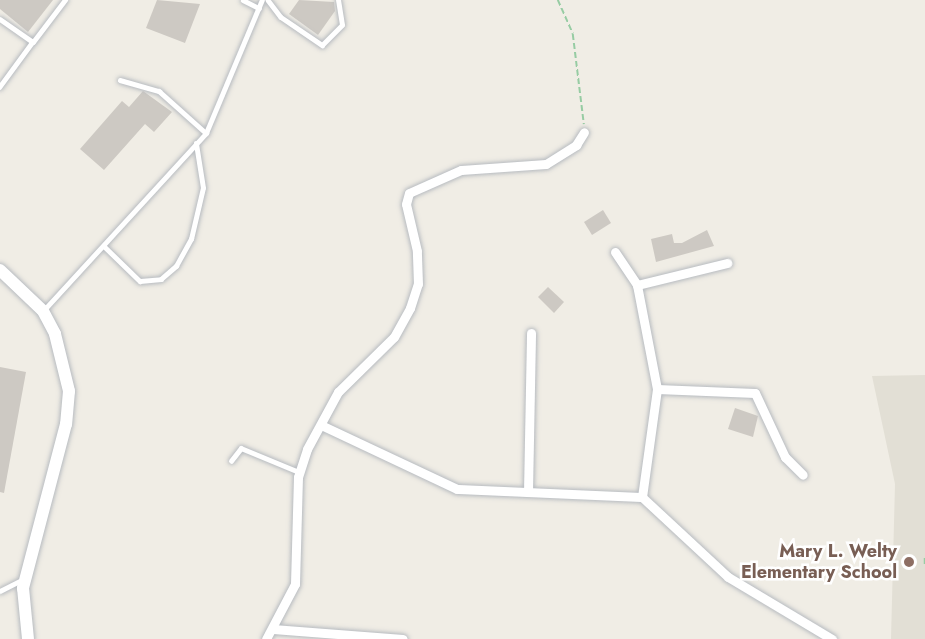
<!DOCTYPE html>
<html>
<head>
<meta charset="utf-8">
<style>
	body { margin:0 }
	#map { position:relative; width:925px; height:639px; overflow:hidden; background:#f0ede5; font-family:Jost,sans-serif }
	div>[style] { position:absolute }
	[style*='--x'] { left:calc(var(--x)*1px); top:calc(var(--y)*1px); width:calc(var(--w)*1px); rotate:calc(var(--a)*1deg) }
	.education>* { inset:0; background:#e2dfd5 }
	.building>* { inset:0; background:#cdc9c3 }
	.path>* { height:1.5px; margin-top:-0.75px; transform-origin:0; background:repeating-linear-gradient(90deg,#97cca3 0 6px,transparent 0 9px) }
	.roads { filter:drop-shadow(0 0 2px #b7bbc0) drop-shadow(0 0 2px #b7bbc0) }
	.service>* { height:4.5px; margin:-2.25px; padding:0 2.25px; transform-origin:2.25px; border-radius:2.25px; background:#fff }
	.minor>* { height:9px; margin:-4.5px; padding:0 4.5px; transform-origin:4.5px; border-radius:4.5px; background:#fff }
	.tertiary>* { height:12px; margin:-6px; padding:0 6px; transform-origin:6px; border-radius:6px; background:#fff }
	.dots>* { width:16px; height:16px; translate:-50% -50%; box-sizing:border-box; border:3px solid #fff; border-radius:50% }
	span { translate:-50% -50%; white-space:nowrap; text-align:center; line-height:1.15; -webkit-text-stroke:5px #fff; paint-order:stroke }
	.education-label { font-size:18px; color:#785e54; font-weight:700 }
	.right { translate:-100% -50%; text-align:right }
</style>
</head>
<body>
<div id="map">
	<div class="education">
		<i style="clip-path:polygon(925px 375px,925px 639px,891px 639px,895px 484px,872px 376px)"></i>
	</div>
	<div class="building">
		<i style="clip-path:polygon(0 0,53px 0,28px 32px,0 9px)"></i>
		<i style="clip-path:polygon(157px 0,200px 4px,185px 43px,146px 28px)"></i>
		<i style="clip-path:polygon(299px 0,334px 2px,335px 11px,318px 35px,289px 14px)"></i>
		<i style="clip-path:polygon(143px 91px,172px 112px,154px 132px,145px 124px,104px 170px,80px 149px,122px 101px,129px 107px)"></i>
		<i style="clip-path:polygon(603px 210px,611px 223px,592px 235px,584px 222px)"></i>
		<i style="clip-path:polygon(707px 230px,714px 246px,656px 262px,651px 239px,672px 234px,674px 243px,682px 243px)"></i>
		<i style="clip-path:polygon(548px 287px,564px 302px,554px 313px,538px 297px)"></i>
		<i style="clip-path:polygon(0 367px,26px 372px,4px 493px,0 492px)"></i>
		<i style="clip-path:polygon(735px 408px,758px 416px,753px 437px,728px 429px)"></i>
	</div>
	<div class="path">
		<i style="--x:558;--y:0;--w:37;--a:66"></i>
		<i style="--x:573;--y:34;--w:91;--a:83"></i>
		<i style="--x:925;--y:558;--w:8;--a:90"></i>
	</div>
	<div class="roads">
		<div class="service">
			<i style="--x:243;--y:0;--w:18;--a:27"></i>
			<i style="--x:268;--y:0;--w:21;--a:53"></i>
			<i style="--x:281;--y:17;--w:50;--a:34.3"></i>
			<i style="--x:322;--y:45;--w:28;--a:-45"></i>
			<i style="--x:342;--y:25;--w:25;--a:-99"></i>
			<i style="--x:0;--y:19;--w:40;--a:34.9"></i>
			<i style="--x:33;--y:42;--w:56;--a:126.3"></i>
			<i style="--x:33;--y:42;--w:53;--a:-52.7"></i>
			<i style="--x:120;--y:80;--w:41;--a:15.8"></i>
			<i style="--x:159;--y:91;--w:63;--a:41.8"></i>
			<i style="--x:105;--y:247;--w:49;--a:44.2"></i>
			<i style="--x:140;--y:281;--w:21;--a:-5"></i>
			<i style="--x:161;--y:279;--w:20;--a:-41"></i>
			<i style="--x:176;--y:266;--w:31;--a:-61"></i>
			<i style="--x:191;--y:239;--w:52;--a:-76.8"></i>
			<i style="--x:203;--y:188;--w:45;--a:-99"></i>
			<i style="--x:44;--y:310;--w:240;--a:-47.5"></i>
			<i style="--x:206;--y:133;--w:144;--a:-67.2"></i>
			<i style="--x:231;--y:461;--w:16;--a:-52"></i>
			<i style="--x:241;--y:448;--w:63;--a:22.5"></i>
			<i style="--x:0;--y:591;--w:25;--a:-27"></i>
		</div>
		<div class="minor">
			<i style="--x:615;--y:252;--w:40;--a:56"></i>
			<i style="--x:637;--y:285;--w:106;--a:79.1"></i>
			<i style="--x:657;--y:389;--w:109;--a:97.9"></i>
			<i style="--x:637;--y:285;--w:93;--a:-13.7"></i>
			<i style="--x:657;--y:389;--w:98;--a:2.3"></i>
			<i style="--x:755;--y:393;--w:71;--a:64.9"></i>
			<i style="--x:785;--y:457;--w:25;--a:45"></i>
			<i style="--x:321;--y:425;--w:150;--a:25.2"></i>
			<i style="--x:457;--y:489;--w:185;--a:2.5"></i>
			<i style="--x:642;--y:497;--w:117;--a:42.9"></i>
			<i style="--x:728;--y:577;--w:121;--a:30.8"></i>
			<i style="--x:528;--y:492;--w:159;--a:-88.9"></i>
			<i style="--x:273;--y:629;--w:130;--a:4.4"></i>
			<i style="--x:266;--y:639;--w:62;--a:-62.2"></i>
			<i style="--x:295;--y:584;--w:107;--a:-88.4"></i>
			<i style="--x:298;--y:477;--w:29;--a:-72"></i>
			<i style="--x:307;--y:449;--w:65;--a:-61.5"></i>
			<i style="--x:338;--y:392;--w:78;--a:-44.5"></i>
			<i style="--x:394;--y:337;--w:33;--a:-61"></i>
			<i style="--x:410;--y:308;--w:25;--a:-72"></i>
			<i style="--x:418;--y:284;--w:33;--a:-92"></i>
			<i style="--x:417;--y:251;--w:48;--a:-103.2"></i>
			<i style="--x:406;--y:204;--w:11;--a:-75"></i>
			<i style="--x:409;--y:193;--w:57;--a:-23.9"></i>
			<i style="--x:461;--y:170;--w:85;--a:-4"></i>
			<i style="--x:546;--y:164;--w:36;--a:-32"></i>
			<i style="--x:576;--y:145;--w:15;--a:-58"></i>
		</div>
		<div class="tertiary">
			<i style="--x:0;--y:270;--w:59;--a:43.6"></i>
			<i style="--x:43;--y:311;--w:26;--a:62"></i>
			<i style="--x:55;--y:334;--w:59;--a:76.2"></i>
			<i style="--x:69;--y:391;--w:33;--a:95"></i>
			<i style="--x:66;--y:424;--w:170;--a:104.7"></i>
			<i style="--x:23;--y:588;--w:51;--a:84.4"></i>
		</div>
	</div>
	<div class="dots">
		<i style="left:909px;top:562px;background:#8d6e63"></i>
	</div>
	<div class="education-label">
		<span class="right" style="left:897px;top:562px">Mary L. Welty<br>Elementary School</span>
	</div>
</div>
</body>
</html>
